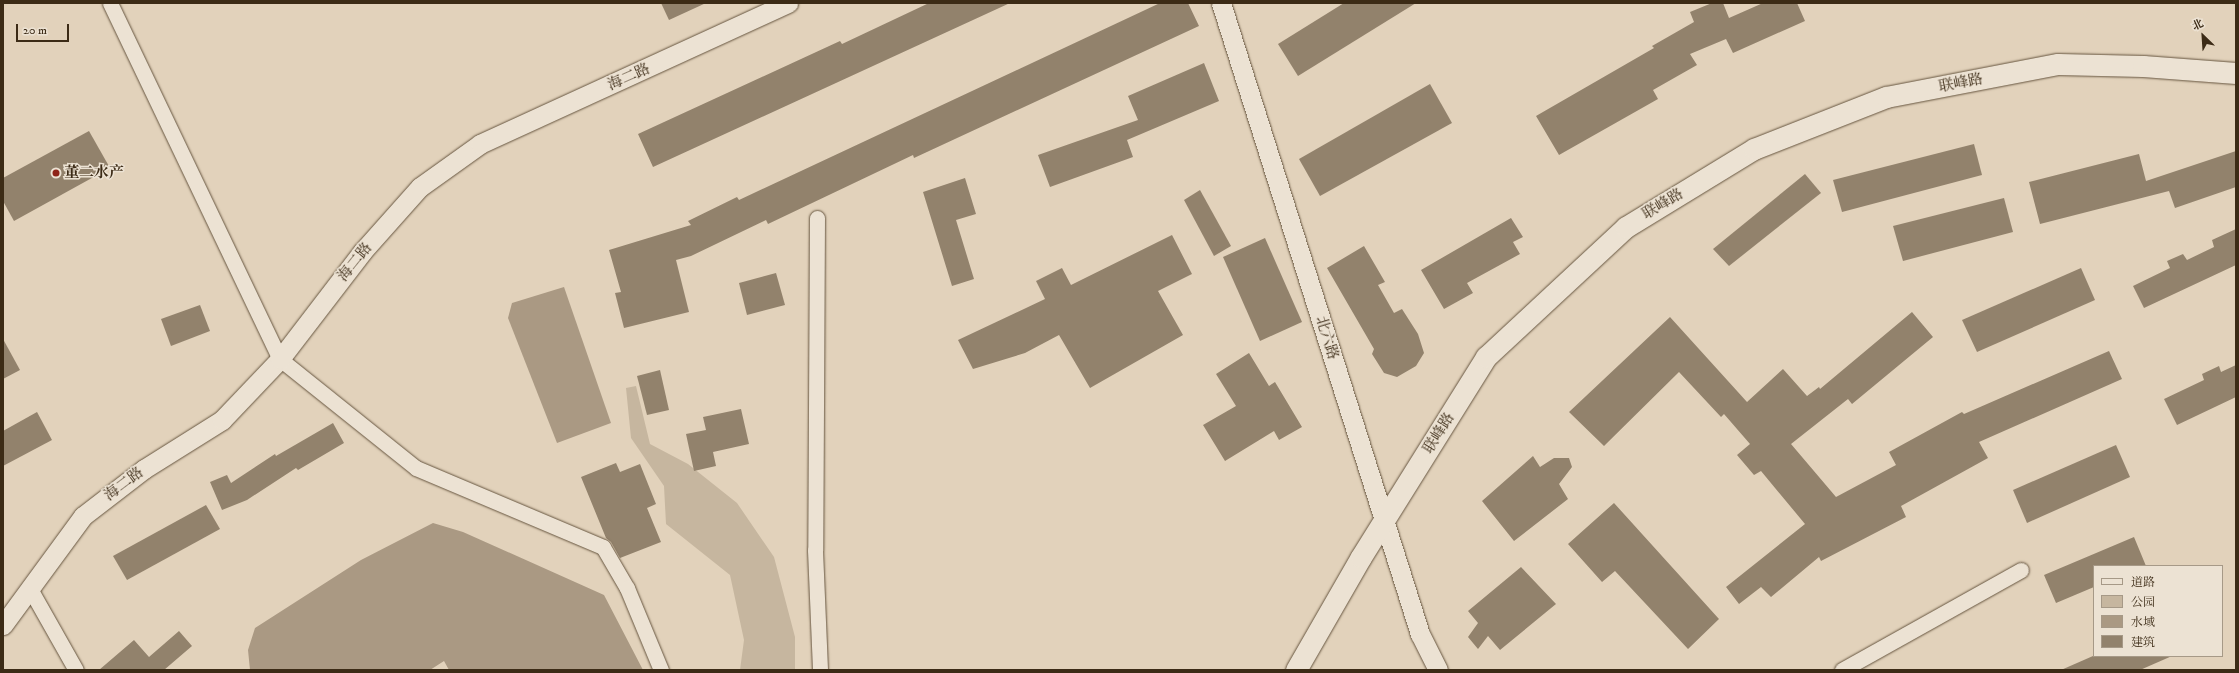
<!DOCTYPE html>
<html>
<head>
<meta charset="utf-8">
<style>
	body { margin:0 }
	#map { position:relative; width:2239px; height:673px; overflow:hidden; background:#e2d2bb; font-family:"IM FELL DW Pica","Noto Serif SC",serif }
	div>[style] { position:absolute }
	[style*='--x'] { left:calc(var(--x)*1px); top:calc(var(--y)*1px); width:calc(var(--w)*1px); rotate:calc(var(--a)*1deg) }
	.green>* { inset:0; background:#c6b69f }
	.water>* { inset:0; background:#aa9983 }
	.building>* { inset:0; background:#92826c }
	.roads { filter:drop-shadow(0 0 1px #66553f) drop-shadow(0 0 1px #66553f) }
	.minor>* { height:15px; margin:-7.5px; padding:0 7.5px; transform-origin:7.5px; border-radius:7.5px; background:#ece2d3 }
	.tertiary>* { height:19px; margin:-9.5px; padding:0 9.5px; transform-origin:9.5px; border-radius:9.5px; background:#ece2d3 }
	.secondary>* { height:21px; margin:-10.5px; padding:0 10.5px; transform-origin:10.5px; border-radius:10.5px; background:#ece2d3 }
	.dots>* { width:11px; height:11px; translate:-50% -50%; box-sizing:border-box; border:2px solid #ece2d3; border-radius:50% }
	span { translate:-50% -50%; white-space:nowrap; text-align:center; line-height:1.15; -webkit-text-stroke:3px #ece2d3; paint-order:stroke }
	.street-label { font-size:15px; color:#3c2b16 }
	.poi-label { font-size:15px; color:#3c2b16; font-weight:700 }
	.left { translate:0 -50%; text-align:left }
	.frame { position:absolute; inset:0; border:4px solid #3c2b16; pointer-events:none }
	.legend { position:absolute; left:2093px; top:565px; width:130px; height:92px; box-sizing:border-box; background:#ece2d3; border:1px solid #a69987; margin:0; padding:5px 7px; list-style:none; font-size:12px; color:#3c2b16 }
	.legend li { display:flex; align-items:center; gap:8px; height:20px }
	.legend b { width:20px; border:1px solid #a69987 }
	.north { position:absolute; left:2183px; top:16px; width:40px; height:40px; -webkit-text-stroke:3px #ece2d3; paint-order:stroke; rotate:335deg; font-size:11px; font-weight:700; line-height:16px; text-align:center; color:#3c2b16 }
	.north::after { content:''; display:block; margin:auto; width:14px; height:18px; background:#3c2b16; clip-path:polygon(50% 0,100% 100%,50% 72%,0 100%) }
	.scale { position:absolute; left:16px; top:24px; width:53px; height:18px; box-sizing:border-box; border:2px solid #3c2b16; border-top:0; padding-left:5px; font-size:12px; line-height:14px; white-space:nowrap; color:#3c2b16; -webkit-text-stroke:3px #ece2d3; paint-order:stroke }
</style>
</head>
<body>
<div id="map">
	<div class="green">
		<i style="clip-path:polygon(636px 386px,650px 444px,688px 464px,737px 503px,774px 557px,795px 637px,795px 670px,740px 670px,744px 640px,730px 575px,666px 524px,664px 486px,631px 438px,626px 388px)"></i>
	</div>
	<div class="water">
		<i style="clip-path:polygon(564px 287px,611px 423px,557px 443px,508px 318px,512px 303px)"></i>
		<i style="clip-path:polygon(433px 523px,463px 532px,604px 595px,643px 670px,449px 670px,444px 661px,430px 670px,250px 670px,248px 650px,255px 628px,361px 560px)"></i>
	</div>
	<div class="building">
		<i style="clip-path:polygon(661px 3px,706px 3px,669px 20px)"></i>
		<i style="clip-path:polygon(929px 3px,1010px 3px,653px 167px,638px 134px,840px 41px,842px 44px)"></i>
		<i style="clip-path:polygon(1160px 3px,1188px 3px,1199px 26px,914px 158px,913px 155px,768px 224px,766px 220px,691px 256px,676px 260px,689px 312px,624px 328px,615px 293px,621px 292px,609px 250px,691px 225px,688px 221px,737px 197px,739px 200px)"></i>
		<i style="clip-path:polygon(1344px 3px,1416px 3px,1298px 76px,1278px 44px)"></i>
		<i style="clip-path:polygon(1712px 3px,1723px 3px,1729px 18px,1763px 3px,1797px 3px,1805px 21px,1733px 53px,1726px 39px,1690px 54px,1697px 65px,1653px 90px,1658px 99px,1559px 155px,1536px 116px,1654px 48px,1652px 46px,1694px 22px,1690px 12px)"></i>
		<i style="clip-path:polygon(1204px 63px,1219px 101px,1127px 140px,1133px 157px,1050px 187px,1038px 155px,1138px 120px,1128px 96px)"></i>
		<i style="clip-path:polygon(1430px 84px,1452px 123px,1320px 196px,1299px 159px)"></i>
		<i style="clip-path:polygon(89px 131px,110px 168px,14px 221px,3px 201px,3px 178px)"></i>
		<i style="clip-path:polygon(1974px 144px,1982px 175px,1842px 212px,1833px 180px)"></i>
		<i style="clip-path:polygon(2236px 151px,2236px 187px,2175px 208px,2169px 191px,2040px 224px,2029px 182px,2139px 154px,2146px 181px)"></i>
		<i style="clip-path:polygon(1805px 174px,1821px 193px,1729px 266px,1713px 249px)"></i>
		<i style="clip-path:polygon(965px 178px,976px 214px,956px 220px,974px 279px,952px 286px,923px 192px)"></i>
		<i style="clip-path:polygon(1200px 190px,1231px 246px,1214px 256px,1184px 200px)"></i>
		<i style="clip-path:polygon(2004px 198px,2013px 232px,1903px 261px,1893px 226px)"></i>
		<i style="clip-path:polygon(1511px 218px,1523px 237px,1513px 242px,1520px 254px,1467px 283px,1473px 293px,1444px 309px,1421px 270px)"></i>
		<i style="clip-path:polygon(2236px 229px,2236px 265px,2144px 308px,2133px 286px,2170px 268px,2167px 261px,2183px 254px,2187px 260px,2214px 247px,2212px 240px)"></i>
		<i style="clip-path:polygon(1172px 235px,1192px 274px,1158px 291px,1183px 335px,1090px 388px,1059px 335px,1025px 353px,973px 369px,958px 340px,1045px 299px,1036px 281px,1062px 268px,1071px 285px)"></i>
		<i style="clip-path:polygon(1265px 238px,1302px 322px,1260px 341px,1223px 257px)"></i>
		<i style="clip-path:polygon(1364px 246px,1385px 282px,1378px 285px,1394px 313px,1402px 309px,1418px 334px,1424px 353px,1416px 366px,1397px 377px,1384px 373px,1372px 354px,1374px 349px,1327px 268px)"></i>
		<i style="clip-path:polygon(2081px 268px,2095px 300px,1977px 352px,1962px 320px)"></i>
		<i style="clip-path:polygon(776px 273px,785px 305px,747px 315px,739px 283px)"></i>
		<i style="clip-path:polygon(200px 305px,210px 331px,171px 346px,161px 319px)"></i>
		<i style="clip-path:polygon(1912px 312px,1933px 337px,1852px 404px,1848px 399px,1791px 444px,1836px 497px,1896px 465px,1889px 452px,1962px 412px,1964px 414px,2109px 351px,2122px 379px,1979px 442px,1988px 458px,1901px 506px,1906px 517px,1821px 561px,1819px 557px,1771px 597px,1761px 587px,1739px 604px,1726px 587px,1805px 524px,1761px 471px,1754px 475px,1737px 455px,1750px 444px,1724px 414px,1721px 417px,1679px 372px,1604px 446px,1569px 412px,1670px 317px,1747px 402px,1783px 369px,1807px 396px,1819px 387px,1820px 389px)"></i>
		<i style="clip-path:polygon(3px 339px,20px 370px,3px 379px)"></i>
		<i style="clip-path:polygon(1249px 353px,1269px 386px,1275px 382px,1302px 427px,1279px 440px,1274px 431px,1225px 461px,1203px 425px,1236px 406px,1216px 374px)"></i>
		<i style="clip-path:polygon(2236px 365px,2236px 397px,2177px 425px,2164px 399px,2204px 380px,2202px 374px,2219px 366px,2221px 372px)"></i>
		<i style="clip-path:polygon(660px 370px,669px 410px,647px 415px,637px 376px)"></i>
		<i style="clip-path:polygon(741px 409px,749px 444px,713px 452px,716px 466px,694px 471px,686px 434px,706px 430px,703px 417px)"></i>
		<i style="clip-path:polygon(37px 412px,52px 440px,3px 466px,3px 431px)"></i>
		<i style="clip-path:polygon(333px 423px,344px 443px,298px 470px,296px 468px,247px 500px,222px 510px,210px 482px,227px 475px,231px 483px,275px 454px,276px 456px)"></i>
		<i style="clip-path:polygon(2116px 445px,2130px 477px,2027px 523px,2013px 490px)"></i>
		<i style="clip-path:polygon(1533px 456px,1540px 467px,1554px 458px,1569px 458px,1572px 467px,1559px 484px,1568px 499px,1514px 541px,1482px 501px)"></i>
		<i style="clip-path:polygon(616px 463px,620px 472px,640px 464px,656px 504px,647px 508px,661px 542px,620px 558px,611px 542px,606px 538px,581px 477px)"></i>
		<i style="clip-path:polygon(1614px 503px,1719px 619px,1688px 649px,1615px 571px,1602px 582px,1568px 544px)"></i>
		<i style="clip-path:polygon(206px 505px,220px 529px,127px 580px,113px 556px)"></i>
		<i style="clip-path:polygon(2134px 537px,2146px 566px,2094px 566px,2094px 587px,2056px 603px,2044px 575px)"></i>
		<i style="clip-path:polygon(1521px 567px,1556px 604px,1500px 650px,1488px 636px,1478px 649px,1468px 637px,1478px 623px,1468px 611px)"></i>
		<i style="clip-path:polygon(179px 631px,192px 646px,164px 670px,99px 670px,134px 640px,149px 657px)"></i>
		<i style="clip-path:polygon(2093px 656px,2172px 656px,2140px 670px,2061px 670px)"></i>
	</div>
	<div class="roads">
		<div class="minor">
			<i style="--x:110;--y:3;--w:395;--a:64.5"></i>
			<i style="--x:280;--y:359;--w:174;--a:38.7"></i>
			<i style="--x:416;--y:468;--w:203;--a:22.9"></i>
			<i style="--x:603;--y:547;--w:48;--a:59.7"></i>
			<i style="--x:627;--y:588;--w:89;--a:67.5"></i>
			<i style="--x:817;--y:218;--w:332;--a:90.3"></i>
			<i style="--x:815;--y:550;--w:120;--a:87.6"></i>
			<i style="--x:29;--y:587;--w:95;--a:60.5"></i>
			<i style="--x:1842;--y:670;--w:205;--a:-29.2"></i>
		</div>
		<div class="tertiary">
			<i style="--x:1221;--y:3;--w:662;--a:72.5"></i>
			<i style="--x:1420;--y:634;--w:40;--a:63.4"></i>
			<i style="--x:3;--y:625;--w:135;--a:-53.7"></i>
			<i style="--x:83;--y:516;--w:77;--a:-37.6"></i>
			<i style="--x:144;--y:469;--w:92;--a:-32.1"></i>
			<i style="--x:222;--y:420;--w:84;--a:-46.4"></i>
			<i style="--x:280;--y:359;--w:135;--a:-52.5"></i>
			<i style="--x:362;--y:252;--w:87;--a:-48.3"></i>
			<i style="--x:420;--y:187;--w:74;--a:-35.6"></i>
			<i style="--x:480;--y:144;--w:339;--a:-24.6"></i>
		</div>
		<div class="secondary">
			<i style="--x:1296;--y:670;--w:130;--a:-60.1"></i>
			<i style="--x:1361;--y:557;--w:236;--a:-58"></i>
			<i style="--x:1486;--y:357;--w:191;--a:-42.9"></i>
			<i style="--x:1626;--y:227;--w:150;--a:-31.4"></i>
			<i style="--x:1754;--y:149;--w:142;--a:-21.5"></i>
			<i style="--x:1886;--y:97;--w:175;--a:-10.9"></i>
			<i style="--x:2058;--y:64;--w:85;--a:1.3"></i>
			<i style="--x:2143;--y:66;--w:93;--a:4.3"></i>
		</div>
	</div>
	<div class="dots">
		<i style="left:56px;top:173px;background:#8f2418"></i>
	</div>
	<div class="street-label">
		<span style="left:629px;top:77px;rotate:-24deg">海二路</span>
		<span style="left:1961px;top:83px;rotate:-11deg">联峰路</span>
		<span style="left:1663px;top:204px;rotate:-31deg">联峰路</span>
		<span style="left:355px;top:262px;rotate:-51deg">海二路</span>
		<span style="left:1327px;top:338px;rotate:73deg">北六路</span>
		<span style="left:1439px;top:433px;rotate:-58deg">联峰路</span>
		<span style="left:124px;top:484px;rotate:-37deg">海二路</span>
	</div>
	<div class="poi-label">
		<span class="left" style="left:64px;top:173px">董二水产</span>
	</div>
	<div class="frame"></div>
	<ul class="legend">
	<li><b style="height:5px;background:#ece2d3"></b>道路</li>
	<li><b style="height:11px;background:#c6b69f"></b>公园</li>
	<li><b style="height:11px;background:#aa9983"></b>水域</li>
	<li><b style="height:11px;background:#92826c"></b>建筑</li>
	</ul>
	<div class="north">北</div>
	<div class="scale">20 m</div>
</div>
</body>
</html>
